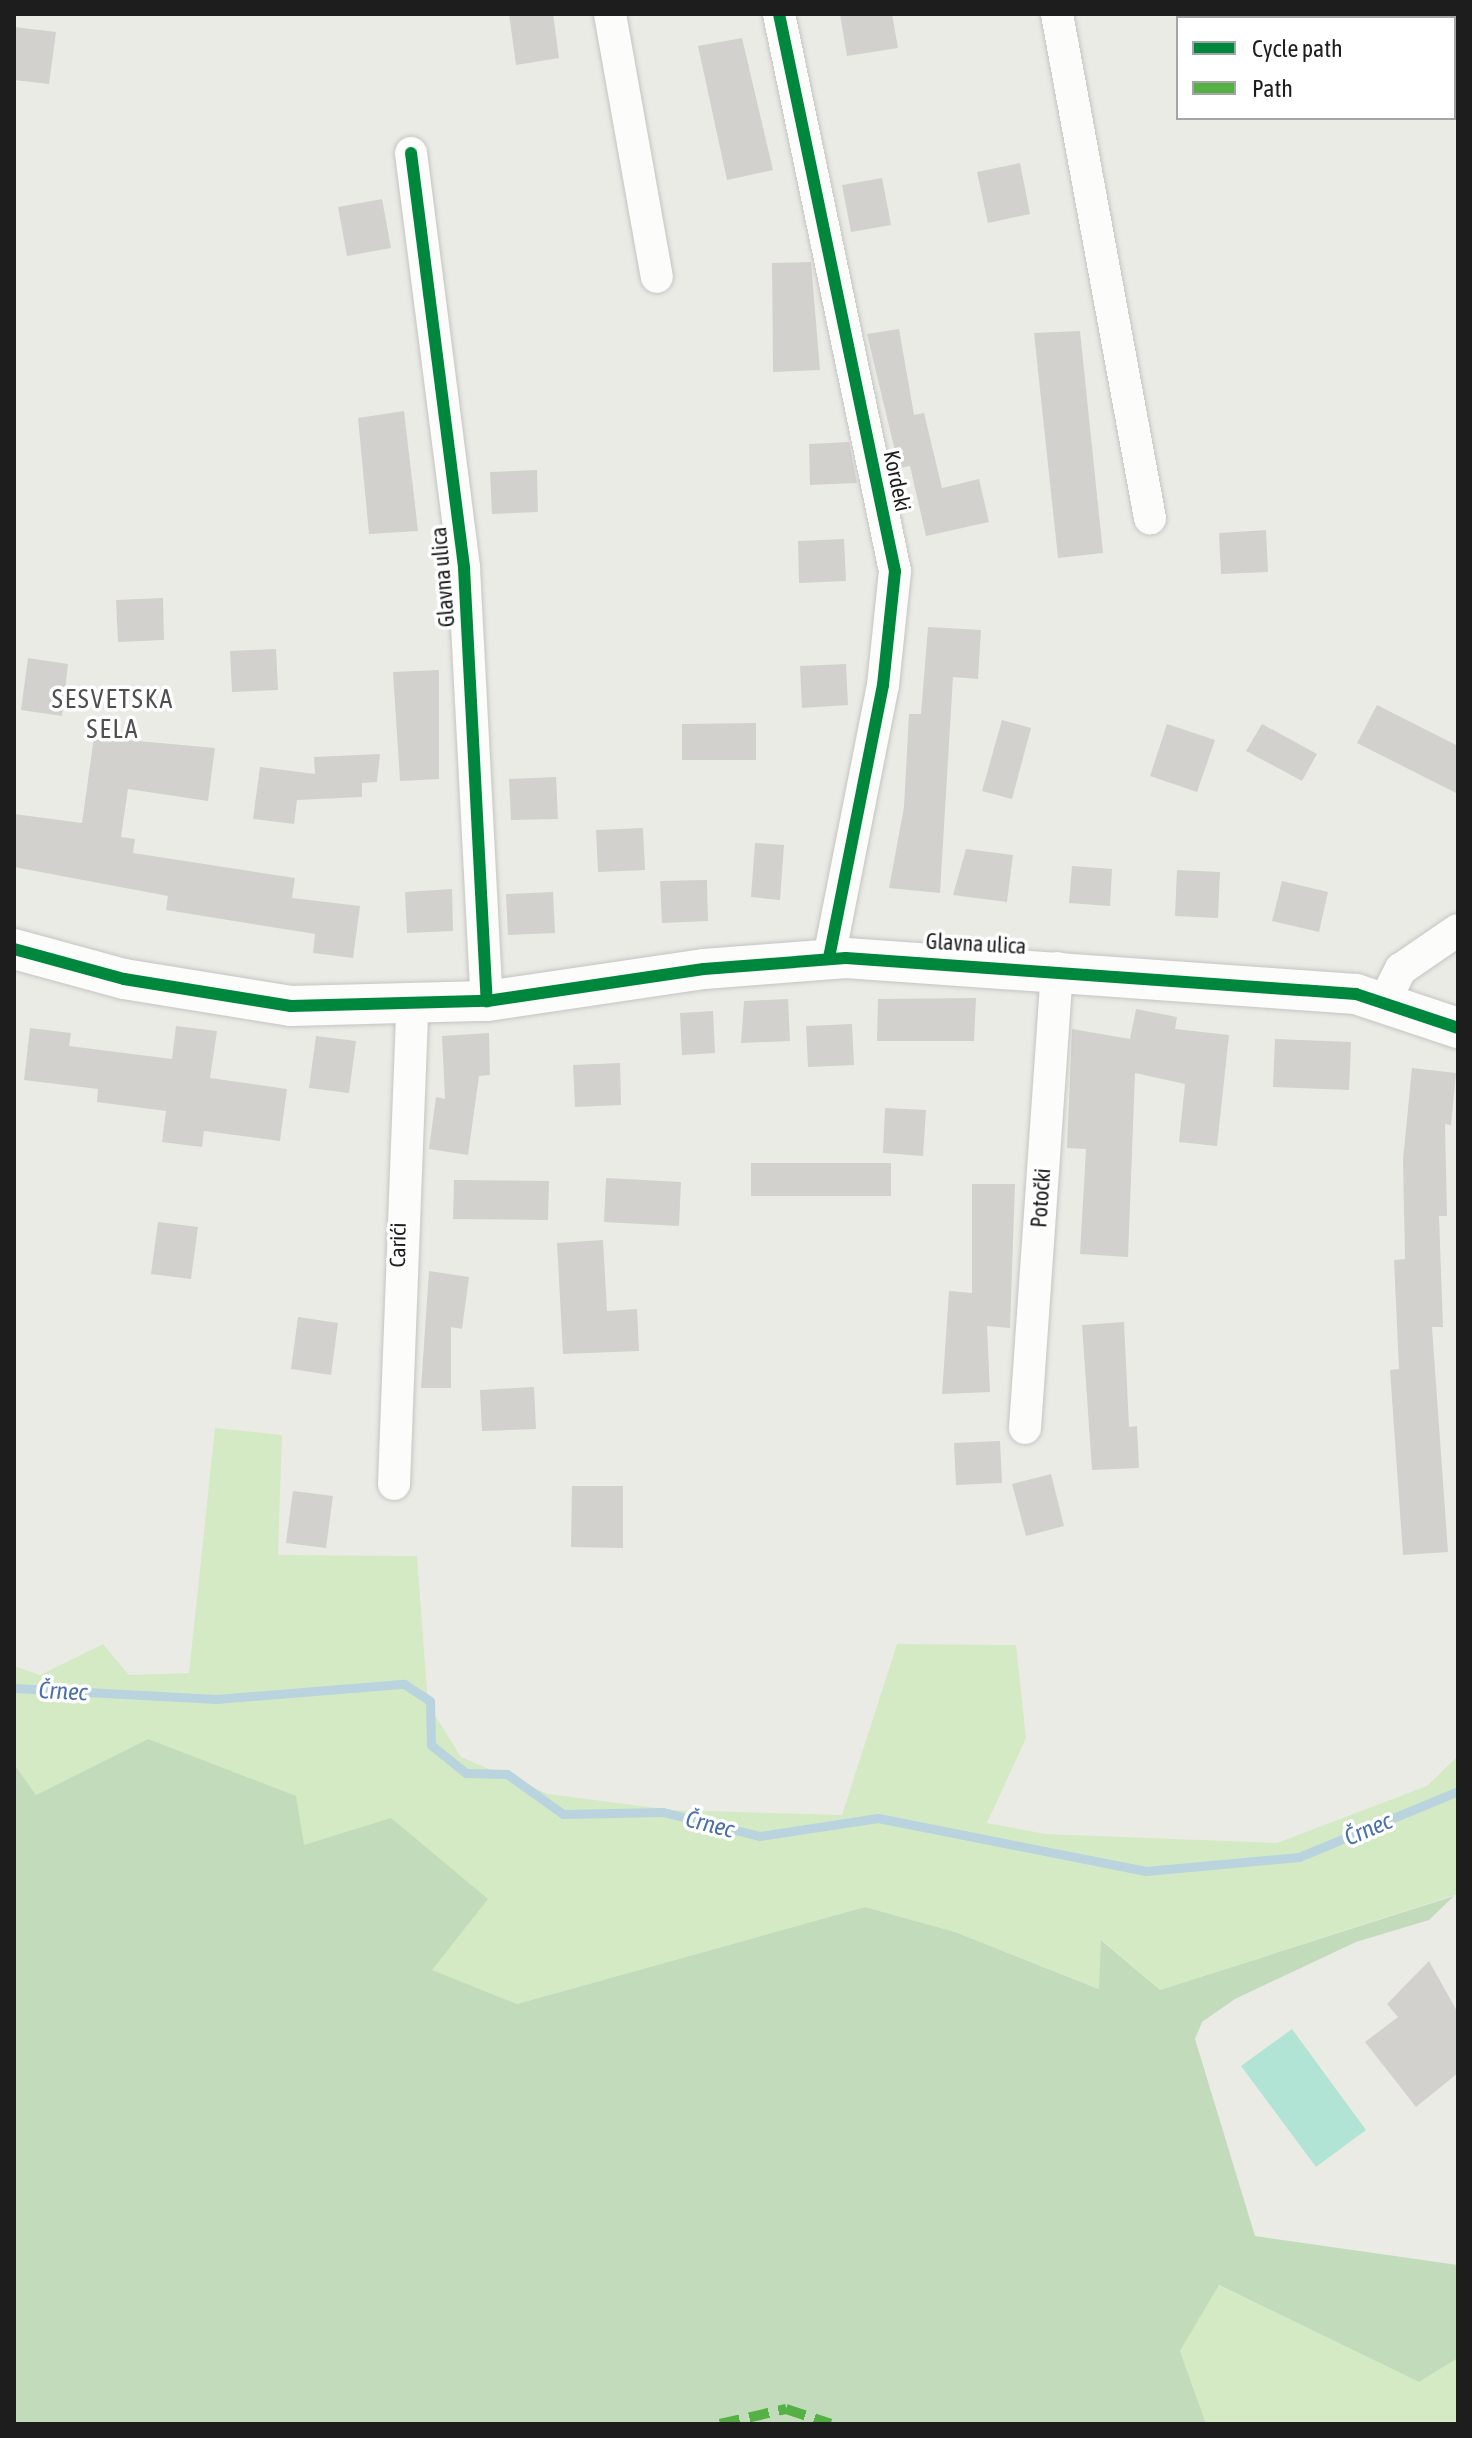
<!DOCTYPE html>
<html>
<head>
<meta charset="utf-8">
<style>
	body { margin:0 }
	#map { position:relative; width:1472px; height:2438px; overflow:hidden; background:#ebebe6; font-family:"Asap Condensed",sans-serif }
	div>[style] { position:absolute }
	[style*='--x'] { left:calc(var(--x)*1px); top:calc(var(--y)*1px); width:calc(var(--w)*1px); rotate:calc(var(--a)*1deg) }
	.grass>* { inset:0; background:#d4eac4 }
	.forest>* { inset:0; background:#c2dbbb }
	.pitch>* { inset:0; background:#b1e4d4 }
	.stream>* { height:9px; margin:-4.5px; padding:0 4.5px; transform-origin:4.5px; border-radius:4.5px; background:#b9d3df }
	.building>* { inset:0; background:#d2d1cd }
	.roads { filter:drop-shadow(0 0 2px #c4c4c2) drop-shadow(0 0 2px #c4c4c2) }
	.minor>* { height:32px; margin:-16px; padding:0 16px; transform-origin:16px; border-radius:16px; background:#fcfcfb }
	.tertiary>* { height:40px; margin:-20px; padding:0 20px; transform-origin:20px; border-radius:20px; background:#fcfcfb }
	.quiet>* { height:10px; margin-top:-5px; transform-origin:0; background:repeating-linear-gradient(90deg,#55b145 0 20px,transparent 0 30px) }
	.cycleway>* { height:12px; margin:-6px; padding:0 6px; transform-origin:6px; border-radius:6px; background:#00873e }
	span { translate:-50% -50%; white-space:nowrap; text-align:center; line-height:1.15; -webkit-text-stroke:7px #fff; paint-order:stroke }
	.street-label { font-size:22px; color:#1d1d1d }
	.water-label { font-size:24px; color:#4a70ad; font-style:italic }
	.quarter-label { font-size:26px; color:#505050; letter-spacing:2px }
	.frame { position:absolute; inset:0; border:16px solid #1d1d1d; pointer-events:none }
	.legend { position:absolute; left:1176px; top:16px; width:280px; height:104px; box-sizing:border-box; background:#fff; border:2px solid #a5a5a5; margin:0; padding:10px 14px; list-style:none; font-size:24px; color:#1d1d1d }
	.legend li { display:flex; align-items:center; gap:16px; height:40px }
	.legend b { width:40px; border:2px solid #a5a5a5 }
</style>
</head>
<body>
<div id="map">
	<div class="grass">
		<i style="clip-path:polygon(215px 1428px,282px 1435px,278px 1555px,417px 1556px,428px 1704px,461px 1757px,548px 1794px,672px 1810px,842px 1815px,897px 1644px,1016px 1645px,1026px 1738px,987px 1823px,1046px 1834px,1277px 1843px,1427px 1786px,1458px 1756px,1458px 1894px,1160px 1990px,1102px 1940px,1100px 1989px,955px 1932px,865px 1907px,517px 2004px,431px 1970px,304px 1845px,148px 1739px,36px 1795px,14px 1764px,14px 1666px,40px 1675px,103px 1644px,129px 1675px,189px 1673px)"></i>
		<i style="clip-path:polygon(1218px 2285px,1419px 2382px,1458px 2358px,1458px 2424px,1206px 2424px,1180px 2351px)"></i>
	</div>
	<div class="forest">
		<i style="clip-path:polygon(148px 1739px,296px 1796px,304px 1845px,391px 1818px,488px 1899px,432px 1970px,517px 2004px,865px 1907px,955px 1932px,1099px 1989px,1101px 1940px,1160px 1990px,1454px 1896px,1429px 1920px,1356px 1942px,1235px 1999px,1202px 2022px,1195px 2039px,1255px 2236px,1458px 2265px,1458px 2358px,1419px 2382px,1219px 2285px,1180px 2351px,1206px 2424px,14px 2424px,14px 1764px,36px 1795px)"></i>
	</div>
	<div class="pitch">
		<i style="clip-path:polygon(1292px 2029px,1366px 2130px,1316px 2167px,1241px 2066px)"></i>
	</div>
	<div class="stream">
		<i style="--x:14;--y:1688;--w:202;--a:3.1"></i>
		<i style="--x:216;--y:1699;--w:189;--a:-4.6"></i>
		<i style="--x:404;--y:1684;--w:31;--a:33"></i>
		<i style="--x:430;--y:1701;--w:44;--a:88.7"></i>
		<i style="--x:431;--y:1745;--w:45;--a:38.7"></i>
		<i style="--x:466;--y:1773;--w:41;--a:1.4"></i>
		<i style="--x:507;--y:1774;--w:69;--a:35.5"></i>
		<i style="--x:563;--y:1814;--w:100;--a:-1.1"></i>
		<i style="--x:663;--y:1812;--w:100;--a:13.9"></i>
		<i style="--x:760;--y:1836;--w:119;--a:-8.7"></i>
		<i style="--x:878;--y:1818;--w:273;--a:11.2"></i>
		<i style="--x:1146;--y:1871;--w:154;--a:-5.2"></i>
		<i style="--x:1299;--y:1857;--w:172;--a:-22.5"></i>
	</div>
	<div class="building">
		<i style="clip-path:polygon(509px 14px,553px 14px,559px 58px,516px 65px)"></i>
		<i style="clip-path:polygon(840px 14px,892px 14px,898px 48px,847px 56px)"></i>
		<i style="clip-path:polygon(14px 27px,56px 32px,49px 84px,14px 80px)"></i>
		<i style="clip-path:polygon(742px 38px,773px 170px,727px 180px,698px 46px)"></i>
		<i style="clip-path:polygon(1020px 163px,1030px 214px,988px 223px,977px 172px)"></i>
		<i style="clip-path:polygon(882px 178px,891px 225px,851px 232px,842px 185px)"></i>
		<i style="clip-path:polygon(382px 199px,391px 248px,347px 256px,338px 207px)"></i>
		<i style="clip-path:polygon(811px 262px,820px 370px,773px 372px,772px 263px)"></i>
		<i style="clip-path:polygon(899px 329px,914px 415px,924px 413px,942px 488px,979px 479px,989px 522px,926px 536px,910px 466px,899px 468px,867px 334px)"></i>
		<i style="clip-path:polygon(1080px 331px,1103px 553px,1058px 558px,1034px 333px)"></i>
		<i style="clip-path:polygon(404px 411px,418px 531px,369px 534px,358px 418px)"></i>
		<i style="clip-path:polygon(849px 442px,857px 483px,810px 485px,809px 444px)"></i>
		<i style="clip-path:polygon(537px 470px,538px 512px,492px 514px,490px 472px)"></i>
		<i style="clip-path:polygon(1266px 530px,1268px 572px,1221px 574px,1219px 533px)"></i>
		<i style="clip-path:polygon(844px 539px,846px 581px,799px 583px,798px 541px)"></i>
		<i style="clip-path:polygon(163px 598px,164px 640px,118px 642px,116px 600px)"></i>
		<i style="clip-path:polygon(928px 627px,981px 630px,978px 679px,953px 677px,940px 893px,889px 888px,904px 807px,909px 714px,921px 714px)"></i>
		<i style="clip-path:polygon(276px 649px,278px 690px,232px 692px,230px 651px)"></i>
		<i style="clip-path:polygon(28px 658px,68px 664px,62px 716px,21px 710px)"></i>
		<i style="clip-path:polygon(846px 664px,848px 705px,802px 708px,800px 666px)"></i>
		<i style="clip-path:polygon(439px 670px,439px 779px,400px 781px,393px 672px)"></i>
		<i style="clip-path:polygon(1377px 705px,1458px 746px,1458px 794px,1357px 743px)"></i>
		<i style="clip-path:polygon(1002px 720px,1031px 728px,1012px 799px,982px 791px)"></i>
		<i style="clip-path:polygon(756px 723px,756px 760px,682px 760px,682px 724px)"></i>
		<i style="clip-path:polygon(1167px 724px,1215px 740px,1197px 792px,1150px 776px)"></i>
		<i style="clip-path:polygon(1262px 724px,1317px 754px,1302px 781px,1246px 751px)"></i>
		<i style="clip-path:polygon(94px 737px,215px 748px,208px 801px,128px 789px,121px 837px,135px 839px,133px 853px,295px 878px,292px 898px,360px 906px,353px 958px,313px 953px,315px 934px,166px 910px,168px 896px,14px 867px,14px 814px,82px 823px)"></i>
		<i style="clip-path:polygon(380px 754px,377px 782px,362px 783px,362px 797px,297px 800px,294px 824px,253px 819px,260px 767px,315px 774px,314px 757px)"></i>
		<i style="clip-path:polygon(556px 777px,558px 819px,511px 820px,509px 779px)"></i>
		<i style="clip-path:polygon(643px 828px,645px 870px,598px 872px,596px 830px)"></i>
		<i style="clip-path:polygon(755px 843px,784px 845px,780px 900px,751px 897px)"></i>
		<i style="clip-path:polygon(966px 849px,1013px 855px,1007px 902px,953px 895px)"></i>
		<i style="clip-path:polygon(1072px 866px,1112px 869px,1110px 906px,1069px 903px)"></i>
		<i style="clip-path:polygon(1177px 870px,1220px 872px,1218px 918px,1175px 916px)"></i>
		<i style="clip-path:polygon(707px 880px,708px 921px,662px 923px,660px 881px)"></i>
		<i style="clip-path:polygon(1282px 881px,1328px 892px,1319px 932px,1272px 921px)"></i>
		<i style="clip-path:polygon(452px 889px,453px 931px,407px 933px,405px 892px)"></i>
		<i style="clip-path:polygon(553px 892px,555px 933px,508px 935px,506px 894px)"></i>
		<i style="clip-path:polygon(976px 998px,974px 1041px,877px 1041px,878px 999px)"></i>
		<i style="clip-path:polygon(788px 999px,790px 1041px,741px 1043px,744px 1001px)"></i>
		<i style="clip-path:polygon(1136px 1009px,1177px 1017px,1175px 1029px,1229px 1035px,1217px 1146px,1179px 1142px,1185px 1084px,1135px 1073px,1128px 1257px,1080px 1254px,1086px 1149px,1067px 1148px,1072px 1029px,1130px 1039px)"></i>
		<i style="clip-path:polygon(713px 1011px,715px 1053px,682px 1055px,680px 1013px)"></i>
		<i style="clip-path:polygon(852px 1024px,854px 1065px,808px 1067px,806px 1026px)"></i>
		<i style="clip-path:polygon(176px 1026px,217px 1031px,210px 1078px,287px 1089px,280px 1141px,204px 1131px,202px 1147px,162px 1142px,166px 1111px,97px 1102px,98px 1089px,24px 1080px,30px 1028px,71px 1033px,69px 1046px,172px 1059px)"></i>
		<i style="clip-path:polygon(489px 1033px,490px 1075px,479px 1076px,468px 1155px,429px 1149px,436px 1097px,445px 1099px,442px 1036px)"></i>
		<i style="clip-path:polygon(316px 1036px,356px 1041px,349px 1093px,309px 1088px)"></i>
		<i style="clip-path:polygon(1275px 1039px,1351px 1042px,1349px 1090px,1273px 1087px)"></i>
		<i style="clip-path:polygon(620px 1063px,621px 1105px,575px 1107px,573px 1065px)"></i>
		<i style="clip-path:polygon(1412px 1068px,1456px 1073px,1451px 1125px,1445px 1124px,1447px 1216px,1439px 1216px,1443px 1327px,1432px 1327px,1448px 1552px,1403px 1555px,1390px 1370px,1399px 1369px,1394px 1260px,1405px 1259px,1403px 1160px)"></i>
		<i style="clip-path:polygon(885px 1108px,926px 1110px,923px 1156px,883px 1153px)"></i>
		<i style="clip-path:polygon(751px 1163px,891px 1163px,891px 1196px,751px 1196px)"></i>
		<i style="clip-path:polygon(606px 1178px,681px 1182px,679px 1226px,604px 1222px)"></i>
		<i style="clip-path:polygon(454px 1180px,549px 1181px,548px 1220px,453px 1219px)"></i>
		<i style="clip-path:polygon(972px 1184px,1015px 1184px,1010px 1328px,987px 1326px,990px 1392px,942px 1394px,949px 1291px,972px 1293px)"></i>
		<i style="clip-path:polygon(158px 1222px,198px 1227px,191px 1279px,151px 1274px)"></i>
		<i style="clip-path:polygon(603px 1240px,607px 1311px,637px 1309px,639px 1351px,563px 1354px,557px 1243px)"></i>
		<i style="clip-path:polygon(429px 1271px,469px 1277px,462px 1329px,451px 1327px,451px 1388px,421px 1388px)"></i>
		<i style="clip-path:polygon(298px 1317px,338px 1323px,331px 1375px,291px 1369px)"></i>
		<i style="clip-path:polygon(1124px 1322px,1129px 1427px,1137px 1426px,1139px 1468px,1092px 1470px,1082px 1325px)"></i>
		<i style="clip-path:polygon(534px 1387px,536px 1429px,482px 1431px,480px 1390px)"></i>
		<i style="clip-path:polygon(1000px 1441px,1002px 1483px,956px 1485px,954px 1443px)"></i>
		<i style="clip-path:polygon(1051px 1474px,1064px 1526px,1026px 1536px,1012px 1484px)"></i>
		<i style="clip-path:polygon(572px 1486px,623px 1486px,623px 1548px,571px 1547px)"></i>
		<i style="clip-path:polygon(293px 1491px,333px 1496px,326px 1548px,286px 1543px)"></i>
		<i style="clip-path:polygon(1429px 1961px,1458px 2013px,1458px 2073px,1416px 2107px,1365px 2042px,1398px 2017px,1387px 2004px)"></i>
	</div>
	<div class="roads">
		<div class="minor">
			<i style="--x:610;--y:14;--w:267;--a:79.9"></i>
			<i style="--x:779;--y:14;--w:569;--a:78.24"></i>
			<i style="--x:895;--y:571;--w:115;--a:96"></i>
			<i style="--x:883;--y:685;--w:278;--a:101.2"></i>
			<i style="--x:1057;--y:14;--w:513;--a:79.55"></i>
			<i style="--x:411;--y:153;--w:418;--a:82.7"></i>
			<i style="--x:464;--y:568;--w:434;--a:87"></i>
			<i style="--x:1386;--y:998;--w:33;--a:-63"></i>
			<i style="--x:1401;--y:969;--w:69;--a:-34.4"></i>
			<i style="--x:1025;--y:1428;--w:461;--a:-86"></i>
			<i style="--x:394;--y:1484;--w:477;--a:-87.8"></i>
		</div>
		<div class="tertiary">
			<i style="--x:14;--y:949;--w:114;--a:15.3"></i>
			<i style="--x:124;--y:979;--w:169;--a:9.2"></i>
			<i style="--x:291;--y:1006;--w:196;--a:-1.5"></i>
			<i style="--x:487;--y:1001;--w:219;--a:-8.4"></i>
			<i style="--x:704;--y:969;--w:142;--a:-4.4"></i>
			<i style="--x:846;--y:958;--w:511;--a:4.04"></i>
			<i style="--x:1356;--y:994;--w:108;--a:18.4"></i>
		</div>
	</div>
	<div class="quiet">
		<i style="--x:720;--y:2424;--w:68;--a:-12.8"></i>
		<i style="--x:786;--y:2409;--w:47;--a:18.4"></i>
	</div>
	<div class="cycleway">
		<i style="--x:779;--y:14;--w:569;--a:78.24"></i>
		<i style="--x:895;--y:571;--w:115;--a:96"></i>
		<i style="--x:883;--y:685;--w:278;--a:101.2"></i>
		<i style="--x:411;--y:153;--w:418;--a:82.7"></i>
		<i style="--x:464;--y:568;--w:434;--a:87"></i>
		<i style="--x:14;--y:949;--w:114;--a:15.3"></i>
		<i style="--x:124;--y:979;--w:169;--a:9.2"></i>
		<i style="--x:291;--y:1006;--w:196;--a:-1.5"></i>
		<i style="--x:487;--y:1001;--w:219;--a:-8.4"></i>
		<i style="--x:704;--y:969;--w:142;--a:-4.4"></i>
		<i style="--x:846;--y:958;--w:511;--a:4.04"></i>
		<i style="--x:1356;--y:994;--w:108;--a:18.4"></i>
	</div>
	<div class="street-label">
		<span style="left:897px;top:481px;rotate:78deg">Kordeki</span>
		<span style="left:443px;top:577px;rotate:-95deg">Glavna ulica</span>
		<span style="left:976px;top:944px;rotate:3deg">Glavna ulica</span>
		<span style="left:1041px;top:1198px;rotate:-86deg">Potočki</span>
		<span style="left:398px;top:1245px;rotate:-89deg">Carići</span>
	</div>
	<div class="water-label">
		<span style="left:63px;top:1691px;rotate:3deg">Črnec</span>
		<span style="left:710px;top:1824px;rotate:14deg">Črnec</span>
		<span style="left:1368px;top:1829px;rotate:-23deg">Črnec</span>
	</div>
	<div class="quarter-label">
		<span style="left:113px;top:715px">SESVETSKA<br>SELA</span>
	</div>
	<div class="frame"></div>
	<ul class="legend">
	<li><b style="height:10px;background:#00873e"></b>Cycle path</li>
	<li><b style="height:10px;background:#55b145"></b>Path</li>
	</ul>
</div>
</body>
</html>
